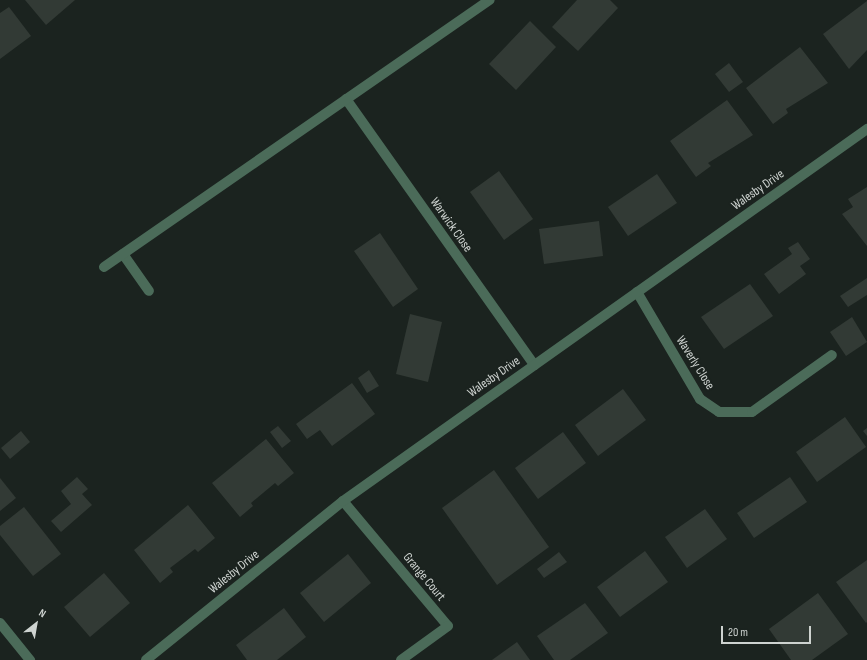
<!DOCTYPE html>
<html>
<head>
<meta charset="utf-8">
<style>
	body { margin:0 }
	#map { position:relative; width:867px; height:660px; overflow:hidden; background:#1b231f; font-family:"Sofia Sans Condensed",sans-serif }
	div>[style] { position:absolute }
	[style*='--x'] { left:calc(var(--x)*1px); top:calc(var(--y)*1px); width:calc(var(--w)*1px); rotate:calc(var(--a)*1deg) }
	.building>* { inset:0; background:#323a35 }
	.minor>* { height:10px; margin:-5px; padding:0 5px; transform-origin:5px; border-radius:5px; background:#4b6b59 }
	span { translate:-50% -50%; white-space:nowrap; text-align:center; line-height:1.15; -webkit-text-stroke:4px #1b231f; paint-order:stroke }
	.street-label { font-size:13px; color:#ced3d0 }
	.north { position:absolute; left:16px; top:604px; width:40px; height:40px; -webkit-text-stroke:3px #1b231f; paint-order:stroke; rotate:31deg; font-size:11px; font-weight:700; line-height:16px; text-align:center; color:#ced3d0 }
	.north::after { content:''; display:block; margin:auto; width:14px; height:18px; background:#ced3d0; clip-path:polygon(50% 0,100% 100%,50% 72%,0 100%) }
	.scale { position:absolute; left:721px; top:626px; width:90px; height:18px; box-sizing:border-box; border:2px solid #ced3d0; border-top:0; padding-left:5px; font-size:12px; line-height:14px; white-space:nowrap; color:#ced3d0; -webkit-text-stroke:3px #1b231f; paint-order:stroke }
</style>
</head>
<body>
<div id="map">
	<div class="building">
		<i style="clip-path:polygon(25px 0,75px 0,46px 25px)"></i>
		<i style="clip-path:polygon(577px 0,610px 0,618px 8px,578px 51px,552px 27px)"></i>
		<i style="clip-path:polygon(867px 1px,867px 50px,849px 69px,823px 34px)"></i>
		<i style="clip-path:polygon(9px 7px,31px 36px,0 59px,0 13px)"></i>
		<i style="clip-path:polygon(530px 21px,556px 47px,516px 90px,489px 64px)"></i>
		<i style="clip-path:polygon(800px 47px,828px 83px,786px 109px,788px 113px,773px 124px,746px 88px)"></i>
		<i style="clip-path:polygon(729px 63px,743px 82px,729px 92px,715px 74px)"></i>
		<i style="clip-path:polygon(727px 100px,753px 135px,708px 163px,711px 166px,696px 177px,670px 141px)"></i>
		<i style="clip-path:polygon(499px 171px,533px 219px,504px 240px,470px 192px)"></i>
		<i style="clip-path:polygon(657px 174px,677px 203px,628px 236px,608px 207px)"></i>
		<i style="clip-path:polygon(867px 187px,867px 246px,842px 214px,853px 207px,848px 199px)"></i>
		<i style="clip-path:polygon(599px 221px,603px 256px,544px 264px,539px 229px)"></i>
		<i style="clip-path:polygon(380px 233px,418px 289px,393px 307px,354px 251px)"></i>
		<i style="clip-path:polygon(798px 242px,810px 259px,800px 266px,806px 274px,779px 294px,764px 274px,792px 254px,788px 248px)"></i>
		<i style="clip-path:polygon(867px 278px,867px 295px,848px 307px,840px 296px)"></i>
		<i style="clip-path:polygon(750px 284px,773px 316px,724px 349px,701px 317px)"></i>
		<i style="clip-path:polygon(410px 314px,442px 322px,428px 382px,396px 374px)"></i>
		<i style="clip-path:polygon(852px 317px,867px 342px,846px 356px,830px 332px)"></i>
		<i style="clip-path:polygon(369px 370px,379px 386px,367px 393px,358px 378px)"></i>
		<i style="clip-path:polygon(352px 383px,375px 414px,332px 446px,320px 430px,307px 439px,296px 424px)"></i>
		<i style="clip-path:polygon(623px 389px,646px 420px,598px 456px,575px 425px)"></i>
		<i style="clip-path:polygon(845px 417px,866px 447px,817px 482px,796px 452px)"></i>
		<i style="clip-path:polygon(278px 426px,291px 441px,282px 448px,270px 432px)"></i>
		<i style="clip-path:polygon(867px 428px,867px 436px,863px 431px)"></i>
		<i style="clip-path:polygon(21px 431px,30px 442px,10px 459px,1px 448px)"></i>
		<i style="clip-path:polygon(563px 432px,586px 463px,538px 499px,515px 468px)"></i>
		<i style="clip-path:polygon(266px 439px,294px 473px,278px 486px,275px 483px,251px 503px,253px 506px,240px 517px,212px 483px)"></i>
		<i style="clip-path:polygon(494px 470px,549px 547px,497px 585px,442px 508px)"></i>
		<i style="clip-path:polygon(77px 477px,88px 489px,82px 494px,92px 505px,61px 532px,51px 521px,71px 504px,61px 491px)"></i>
		<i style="clip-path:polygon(790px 477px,807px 502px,754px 538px,737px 513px)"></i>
		<i style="clip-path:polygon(0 478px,16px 498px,0 511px)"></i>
		<i style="clip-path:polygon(188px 505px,215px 538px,198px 552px,195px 549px,170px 568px,173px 572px,160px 583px,134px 550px)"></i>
		<i style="clip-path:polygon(24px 507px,61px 554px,33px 576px,0 535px,0 526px)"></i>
		<i style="clip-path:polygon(705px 509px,727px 539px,687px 568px,665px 537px)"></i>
		<i style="clip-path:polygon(645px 551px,668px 582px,620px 617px,597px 587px)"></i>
		<i style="clip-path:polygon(559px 552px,567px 562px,544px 578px,537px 569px)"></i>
		<i style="clip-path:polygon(348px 554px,371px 583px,324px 622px,300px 593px)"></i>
		<i style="clip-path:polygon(867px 560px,867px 622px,866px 623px,836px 582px)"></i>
		<i style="clip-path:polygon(104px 573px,130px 603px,90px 637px,64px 607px)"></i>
		<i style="clip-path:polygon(818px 593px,848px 634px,812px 660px,791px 660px,769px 629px)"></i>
		<i style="clip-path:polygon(585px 603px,608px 633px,570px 660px,554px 660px,537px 636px)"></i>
		<i style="clip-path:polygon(284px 608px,306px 637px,277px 660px,247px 660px,236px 645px)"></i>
		<i style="clip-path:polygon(517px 642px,530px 660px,492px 660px)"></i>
	</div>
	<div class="minor">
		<i style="--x:346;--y:99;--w:326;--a:54.7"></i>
		<i style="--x:123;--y:254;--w:45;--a:54.9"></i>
		<i style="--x:104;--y:267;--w:469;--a:-34.7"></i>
		<i style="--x:637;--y:292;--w:124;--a:59.5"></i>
		<i style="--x:700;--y:399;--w:23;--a:34"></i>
		<i style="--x:719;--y:412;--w:33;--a:0"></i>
		<i style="--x:752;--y:412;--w:98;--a:-35.5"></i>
		<i style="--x:343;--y:501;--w:163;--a:50"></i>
		<i style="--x:448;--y:626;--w:58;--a:144.1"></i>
		<i style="--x:0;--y:623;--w:48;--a:51"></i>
		<i style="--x:146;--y:660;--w:253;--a:-38.9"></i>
		<i style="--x:343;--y:501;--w:643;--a:-35.37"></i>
	</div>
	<div class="street-label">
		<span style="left:758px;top:190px;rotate:-35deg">Walesby Drive</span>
		<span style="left:451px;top:225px;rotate:55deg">Warwick Close</span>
		<span style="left:695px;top:363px;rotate:58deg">Waverly Close</span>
		<span style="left:494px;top:377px;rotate:-35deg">Walesby Drive</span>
		<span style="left:234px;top:572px;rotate:-39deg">Walesby Drive</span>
		<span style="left:424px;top:577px;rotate:50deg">Grange Court</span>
	</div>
	<div class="north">N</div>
	<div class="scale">20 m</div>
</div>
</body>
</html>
